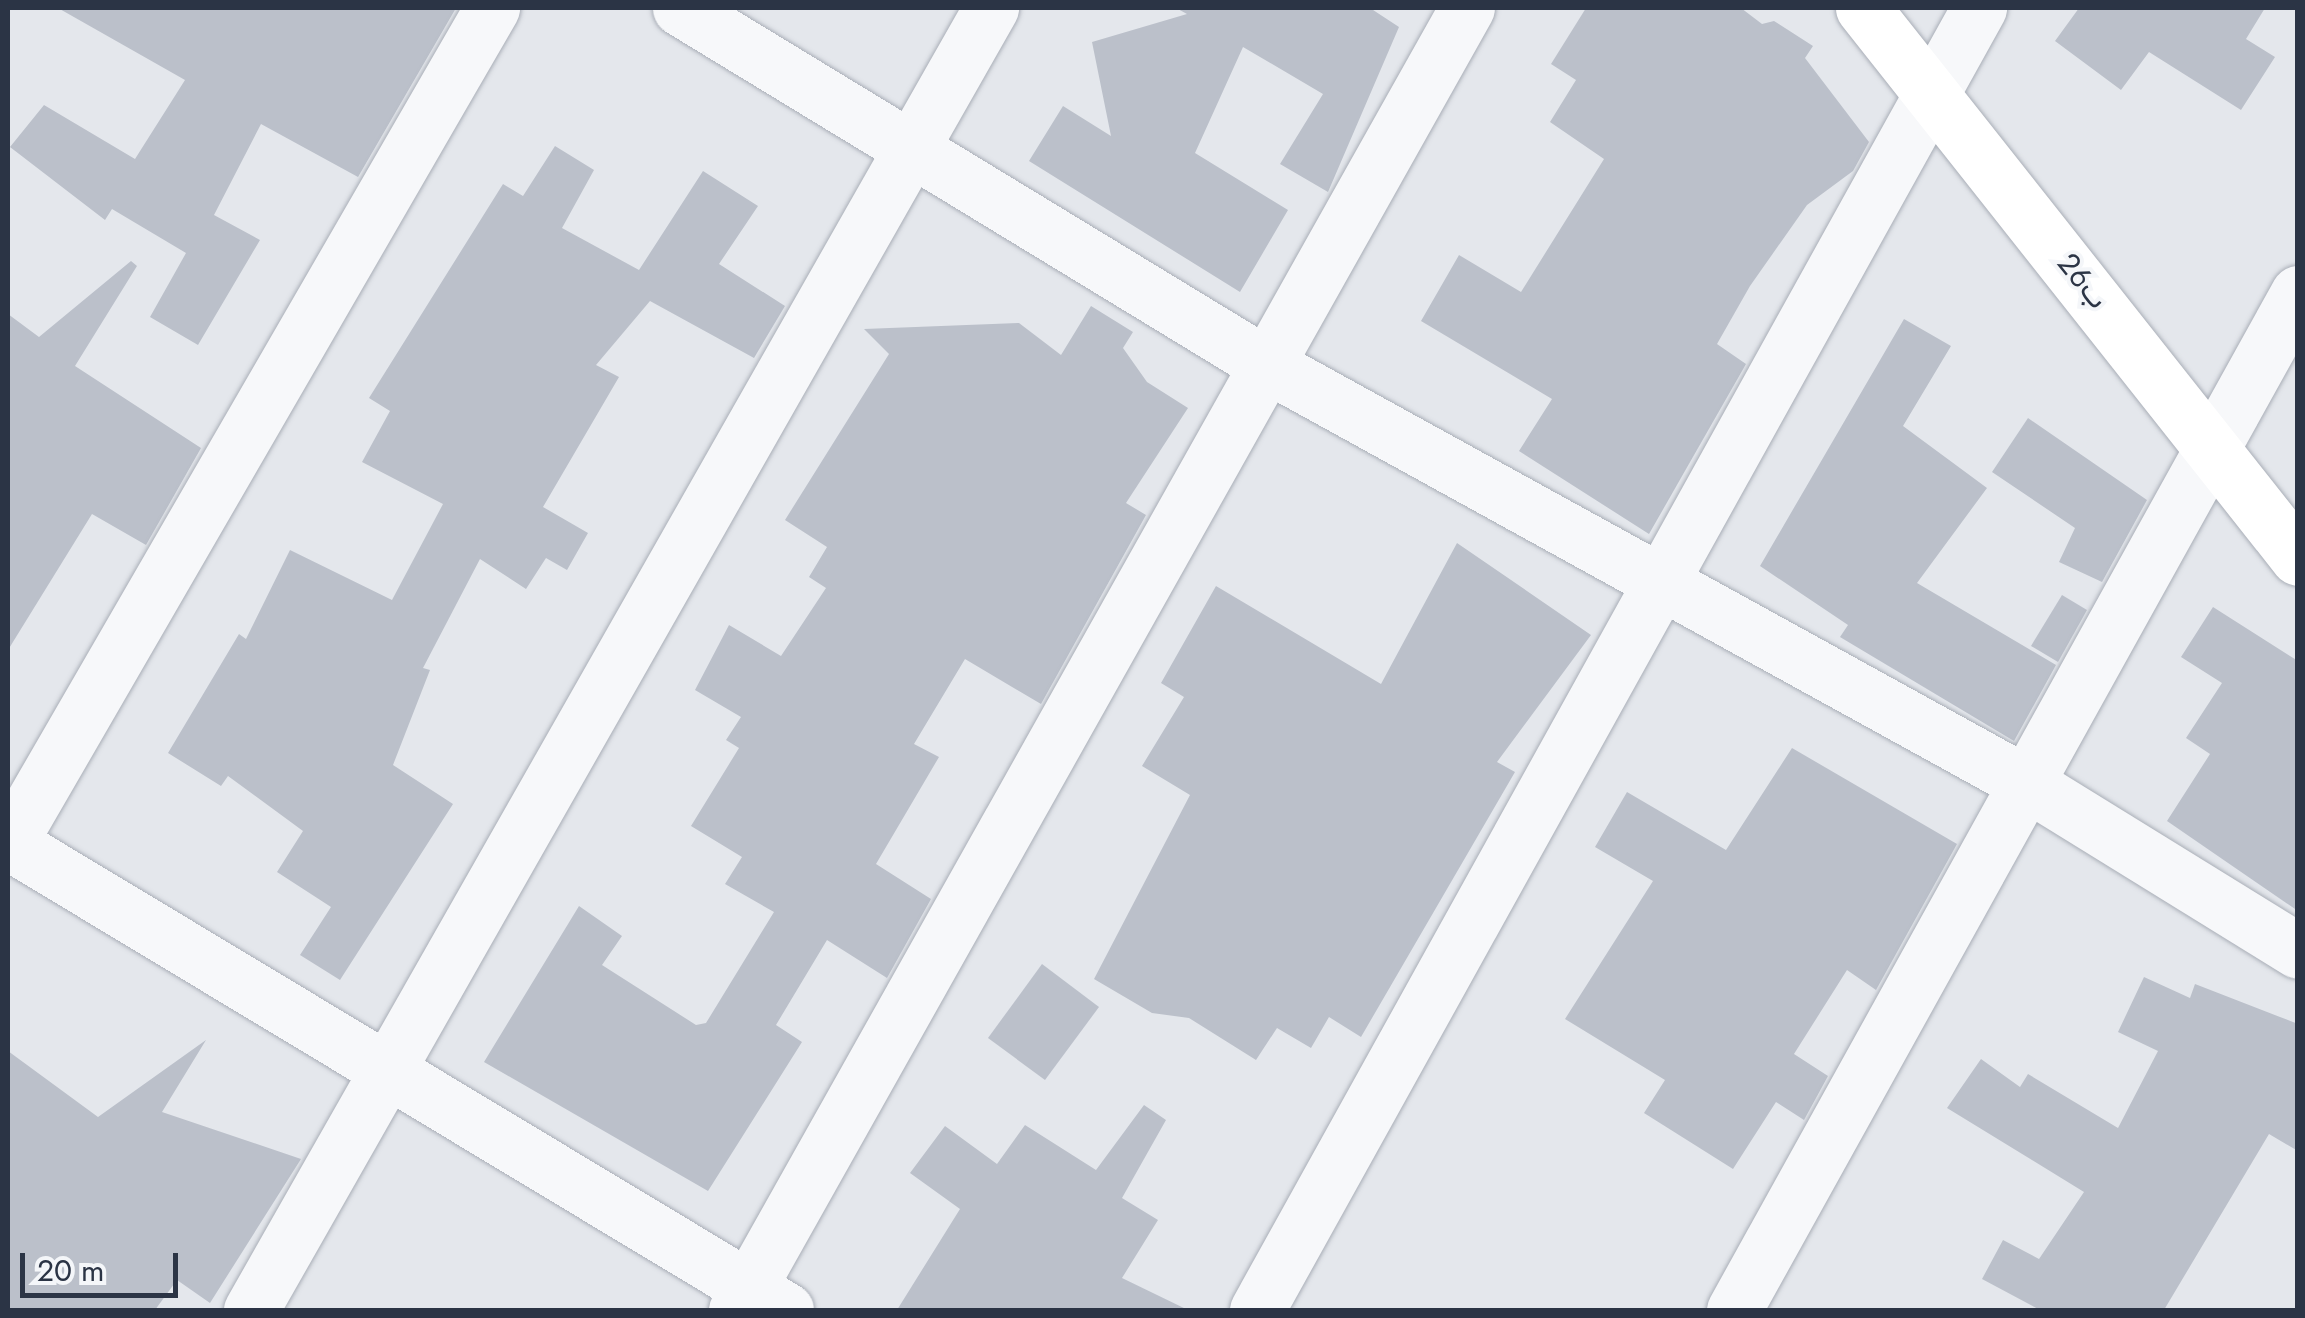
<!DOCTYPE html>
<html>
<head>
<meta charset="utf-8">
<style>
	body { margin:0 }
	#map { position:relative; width:2305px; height:1318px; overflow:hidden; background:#e4e7ec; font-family:Jost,Vazirmatn,sans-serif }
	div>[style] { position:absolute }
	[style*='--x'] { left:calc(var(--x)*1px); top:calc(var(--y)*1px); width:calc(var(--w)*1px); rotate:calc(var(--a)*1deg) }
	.building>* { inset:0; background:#bbc0ca }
	.roads { filter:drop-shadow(0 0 2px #a9aeb7) drop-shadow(0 0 2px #a9aeb7) }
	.street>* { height:55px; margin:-27.5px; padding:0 27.5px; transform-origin:27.5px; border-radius:27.5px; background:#f7f8fa }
	.highway>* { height:55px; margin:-27.5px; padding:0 27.5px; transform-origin:27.5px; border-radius:27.5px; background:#fff }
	span { translate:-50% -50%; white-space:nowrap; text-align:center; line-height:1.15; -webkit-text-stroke:8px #f4f6f9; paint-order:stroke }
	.street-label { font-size:30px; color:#2b3445 }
	.frame { position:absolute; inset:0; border:10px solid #2b3445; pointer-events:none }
	.scale { position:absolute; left:20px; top:1253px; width:158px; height:45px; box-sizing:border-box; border:5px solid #2b3445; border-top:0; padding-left:12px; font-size:30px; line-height:35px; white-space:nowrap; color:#2b3445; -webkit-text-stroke:8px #f4f6f9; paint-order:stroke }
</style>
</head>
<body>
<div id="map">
	<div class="building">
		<i style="clip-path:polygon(58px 8px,456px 8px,358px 177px,261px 124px,214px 215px,260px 240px,198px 345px,150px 317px,186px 253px,112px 209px,105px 220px,10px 147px,44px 105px,135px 159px,185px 80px)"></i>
		<i style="clip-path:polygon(1176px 8px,1370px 8px,1399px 27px,1328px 192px,1280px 164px,1323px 94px,1243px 47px,1195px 153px,1288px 210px,1240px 292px,1029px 161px,1063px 106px,1111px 136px,1092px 42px,1187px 14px)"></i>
		<i style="clip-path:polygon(1586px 8px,1741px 8px,1762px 24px,1774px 21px,1813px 46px,1805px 58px,1869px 142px,1853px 171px,1807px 205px,1750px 286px,1717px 344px,1746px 364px,1649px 534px,1519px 451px,1552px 399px,1421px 321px,1459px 255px,1521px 292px,1604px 159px,1550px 122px,1576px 80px,1551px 64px)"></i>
		<i style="clip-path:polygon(2079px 8px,2265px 8px,2246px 39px,2275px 57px,2241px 110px,2149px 52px,2121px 90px,2055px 41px)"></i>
		<i style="clip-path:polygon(555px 146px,594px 170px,562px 228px,639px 270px,703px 171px,758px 206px,719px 264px,785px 306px,754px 358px,650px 301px,596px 365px,619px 377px,543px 507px,588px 533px,567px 570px,546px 558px,526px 589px,480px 559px,423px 668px,430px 670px,393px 765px,453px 804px,340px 980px,300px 955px,331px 907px,277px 872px,303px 831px,228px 776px,221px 786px,168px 753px,239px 634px,246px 639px,290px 550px,392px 600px,443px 504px,362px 462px,390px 411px,369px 398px,503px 184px,523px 196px)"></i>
		<i style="clip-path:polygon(131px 261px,137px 266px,75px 366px,201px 448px,146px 545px,92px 514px,8px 650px,8px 314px,39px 337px)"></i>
		<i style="clip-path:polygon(1091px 306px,1133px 332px,1123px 348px,1147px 382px,1188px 408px,1126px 503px,1146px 515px,1041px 704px,965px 659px,914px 744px,939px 757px,876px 864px,931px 899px,887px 978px,827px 940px,776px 1025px,802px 1042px,708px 1191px,484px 1062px,579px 906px,622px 936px,602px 965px,696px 1025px,706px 1023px,774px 912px,725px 884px,742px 857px,691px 826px,739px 748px,726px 740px,741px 717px,695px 690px,729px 625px,781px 656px,826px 588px,809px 577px,827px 547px,785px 520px,889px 354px,864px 329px,1019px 323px,1061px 355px)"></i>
		<i style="clip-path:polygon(1904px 319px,1951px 346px,1903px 426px,1987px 488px,1917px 583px,2056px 665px,2014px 741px,1840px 637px,1848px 625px,1760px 566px)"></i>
		<i style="clip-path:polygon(2028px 418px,2147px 500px,2102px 582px,2059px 562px,2075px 528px,1992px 472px)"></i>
		<i style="clip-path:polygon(1457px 543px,1591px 635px,1497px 762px,1515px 772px,1361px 1037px,1329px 1017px,1311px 1048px,1277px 1028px,1256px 1060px,1189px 1018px,1152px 1013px,1094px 979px,1190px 795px,1142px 766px,1184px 697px,1161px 683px,1216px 586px,1381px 684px)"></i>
		<i style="clip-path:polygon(2062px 595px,2087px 610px,2058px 662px,2031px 646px)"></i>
		<i style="clip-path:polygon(2213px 607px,2298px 661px,2298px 911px,2167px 821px,2210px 754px,2186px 738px,2222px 683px,2181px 657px)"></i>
		<i style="clip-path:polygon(1792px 748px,1957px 844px,1876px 990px,1847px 970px,1794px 1054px,1828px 1076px,1804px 1120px,1776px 1102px,1733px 1169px,1644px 1113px,1665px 1080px,1565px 1019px,1653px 881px,1595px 847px,1627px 792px,1726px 850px)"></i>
		<i style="clip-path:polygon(1042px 964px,1099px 1007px,1045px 1080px,988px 1038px)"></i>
		<i style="clip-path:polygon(2144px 977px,2190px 998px,2195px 984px,2298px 1024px,2298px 1151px,2269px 1134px,2164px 1310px,2040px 1310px,1982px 1279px,2003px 1240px,2039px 1259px,2084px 1192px,1947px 1108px,1981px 1059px,2020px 1087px,2028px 1074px,2118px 1128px,2158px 1051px,2118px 1032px)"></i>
		<i style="clip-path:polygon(206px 1040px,162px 1112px,301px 1159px,210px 1303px,177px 1280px,155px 1310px,8px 1310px,8px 1051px,98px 1117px)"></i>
		<i style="clip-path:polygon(1144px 1105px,1166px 1120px,1122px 1198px,1158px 1220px,1122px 1278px,1188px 1310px,897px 1310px,960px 1209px,910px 1173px,945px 1126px,997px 1164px,1025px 1125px,1096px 1170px)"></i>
	</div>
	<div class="roads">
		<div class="street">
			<i style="--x:680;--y:8;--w:687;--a:31.31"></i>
			<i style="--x:1267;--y:365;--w:869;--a:28.84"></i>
			<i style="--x:2028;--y:784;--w:317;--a:31.7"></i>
			<i style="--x:8;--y:842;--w:908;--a:31.03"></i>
			<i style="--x:8;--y:845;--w:967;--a:-59.96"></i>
			<i style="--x:251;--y:1310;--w:1498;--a:-60.39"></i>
			<i style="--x:736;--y:1310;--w:1493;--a:-60.69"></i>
			<i style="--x:1257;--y:1310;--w:1489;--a:-60.99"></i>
			<i style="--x:1734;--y:1310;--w:1163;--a:-60.99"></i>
		</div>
		<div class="highway">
			<i style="--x:1863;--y:8;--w:701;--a:51.66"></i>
		</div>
	</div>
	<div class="street-label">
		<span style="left:2083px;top:281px;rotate:51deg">26ب</span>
	</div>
	<div class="frame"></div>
	<div class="scale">20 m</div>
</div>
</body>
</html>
